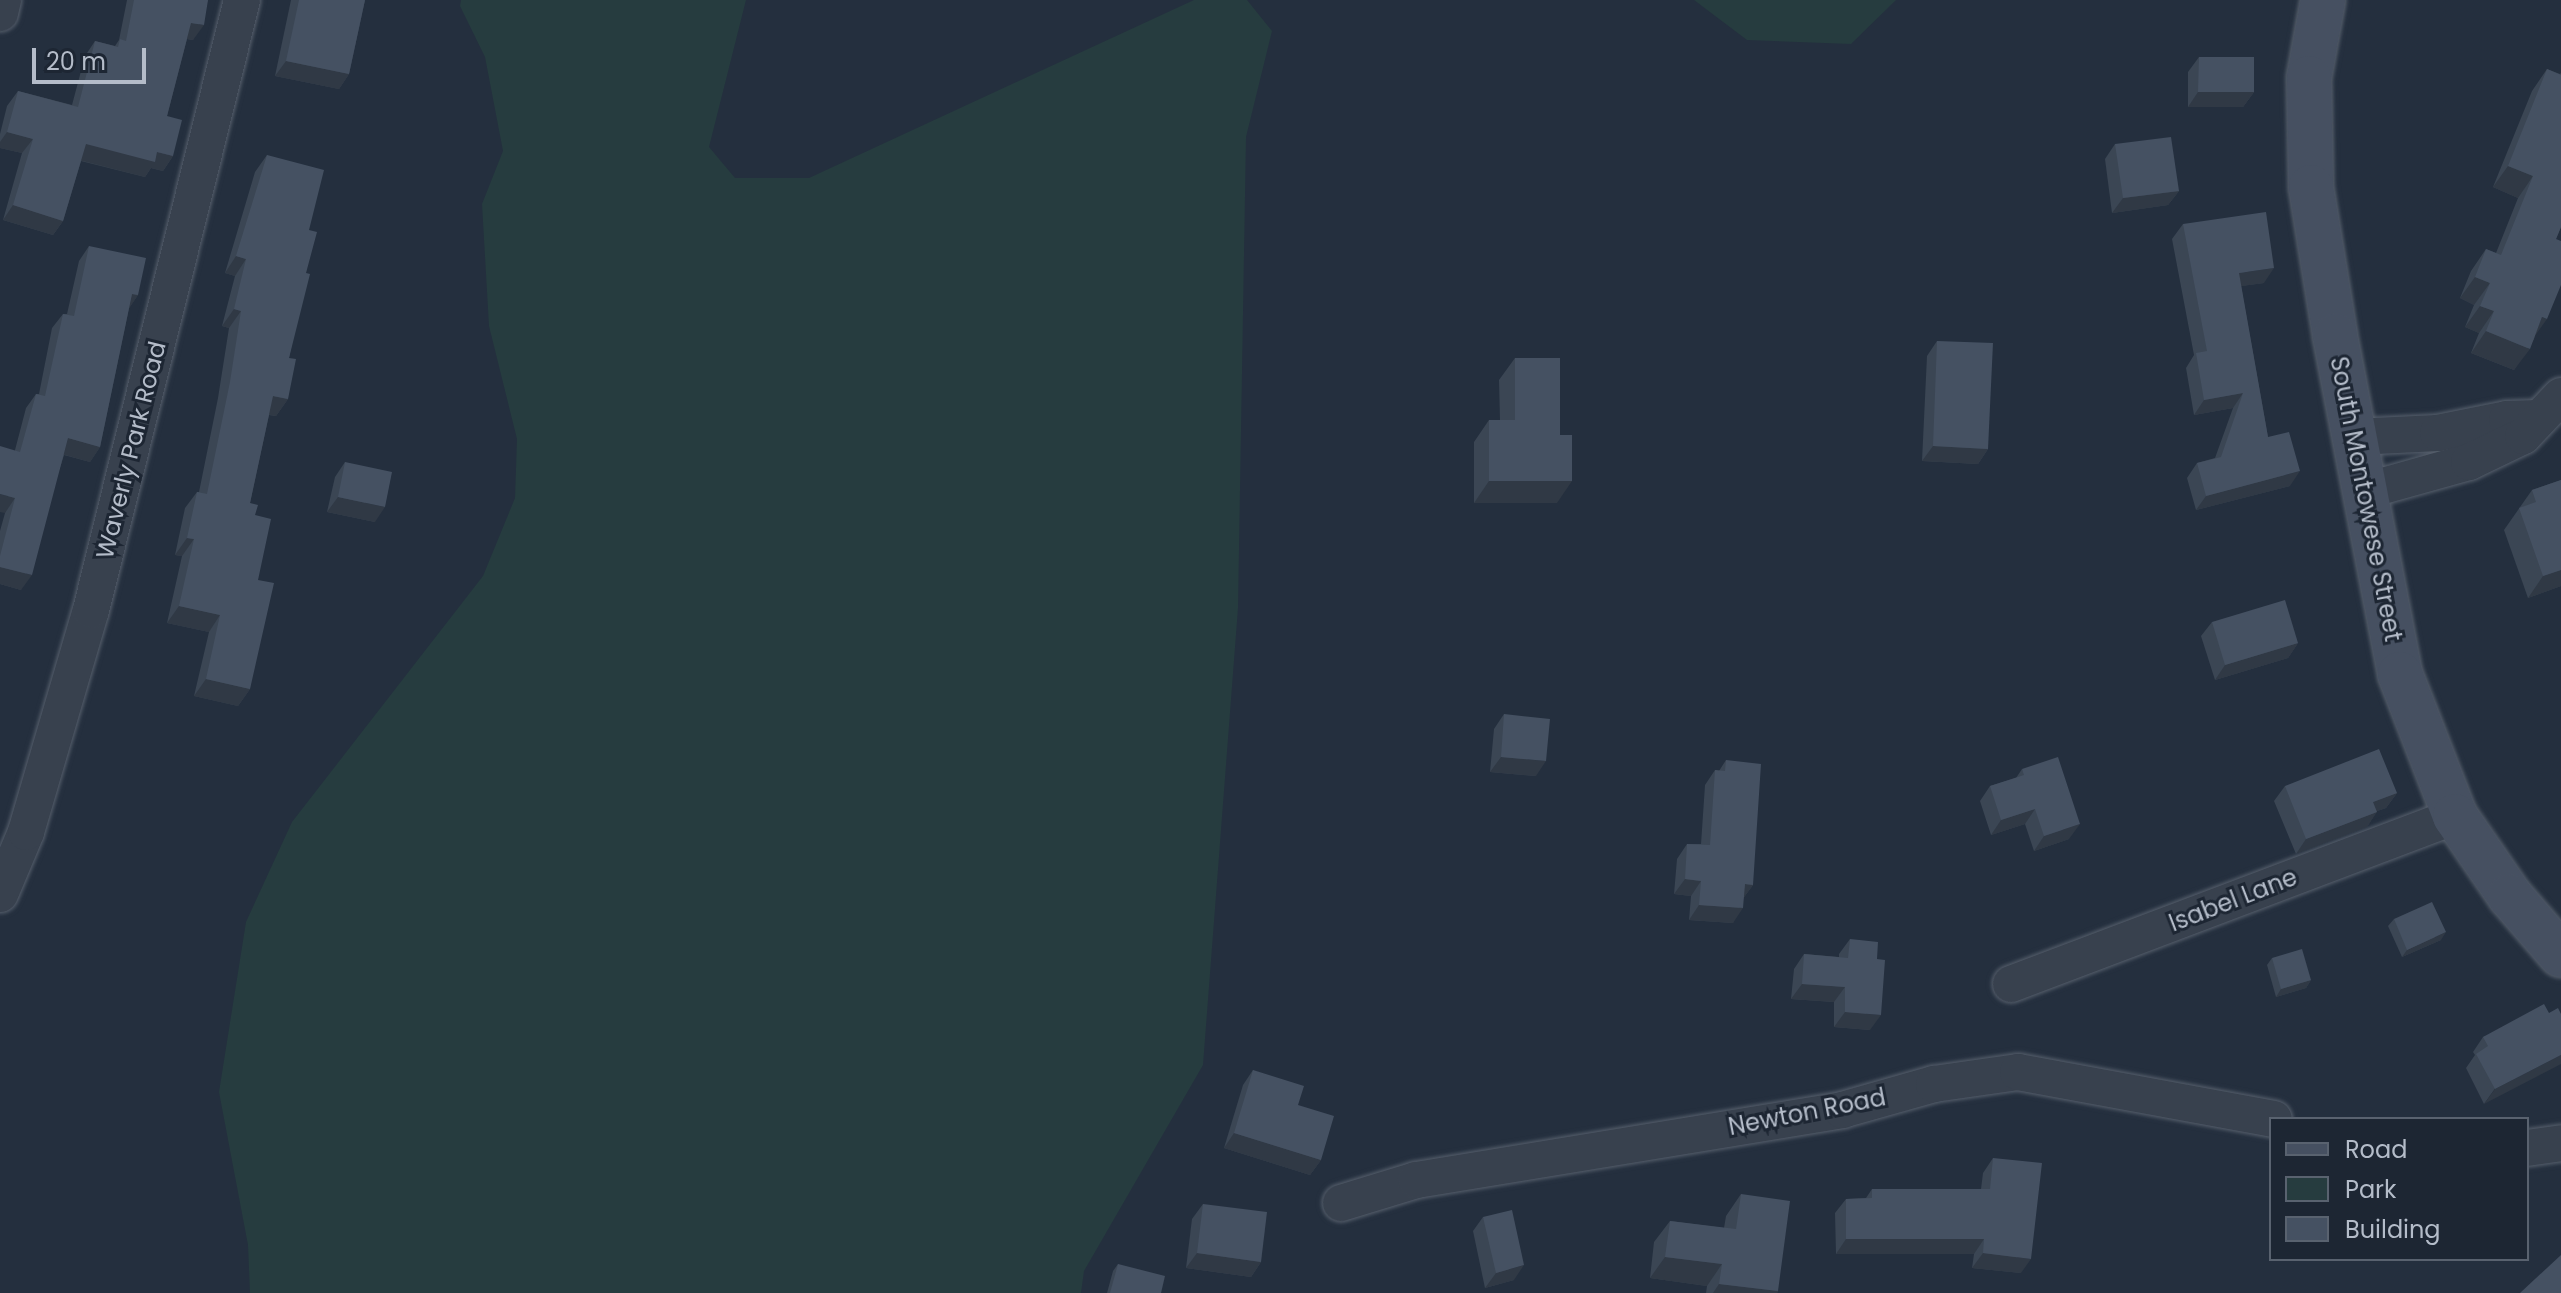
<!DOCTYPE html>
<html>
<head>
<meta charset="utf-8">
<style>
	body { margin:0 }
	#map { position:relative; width:2561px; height:1293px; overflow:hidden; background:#242f3e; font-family:Poppins,sans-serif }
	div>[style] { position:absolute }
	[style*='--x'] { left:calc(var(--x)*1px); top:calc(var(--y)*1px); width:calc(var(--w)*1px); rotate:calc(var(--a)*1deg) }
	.green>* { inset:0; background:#263c3f }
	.roads { filter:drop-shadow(0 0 2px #565f6c) drop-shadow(0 0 2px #565f6c) }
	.minor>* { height:36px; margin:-18px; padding:0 18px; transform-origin:18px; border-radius:18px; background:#38414e }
	.secondary>* { height:44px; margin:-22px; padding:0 22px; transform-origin:22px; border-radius:22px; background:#465061 }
	.wall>* { inset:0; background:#3b4654 }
	.shaded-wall>* { inset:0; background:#303945 }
	.building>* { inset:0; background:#455162 }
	span { translate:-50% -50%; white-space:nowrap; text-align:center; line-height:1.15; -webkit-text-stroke:6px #1d2633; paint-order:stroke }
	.street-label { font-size:24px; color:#b4bcc9 }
	.legend { position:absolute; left:2269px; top:1117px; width:260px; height:144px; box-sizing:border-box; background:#1d2633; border:2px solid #59626f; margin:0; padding:10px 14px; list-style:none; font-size:24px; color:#b4bcc9 }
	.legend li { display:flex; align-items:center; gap:16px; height:40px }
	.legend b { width:40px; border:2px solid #59626f }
	.scale { position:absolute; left:32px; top:48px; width:114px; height:36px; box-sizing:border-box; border:4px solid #b4bcc9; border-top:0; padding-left:10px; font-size:24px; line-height:28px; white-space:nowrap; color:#b4bcc9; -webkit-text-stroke:6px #1d2633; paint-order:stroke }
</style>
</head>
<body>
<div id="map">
	<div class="green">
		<i style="clip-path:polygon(461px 0,746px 0,709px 147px,735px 178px,809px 178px,1194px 0,1247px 0,1272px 31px,1246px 137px,1238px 608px,1203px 1065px,1084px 1271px,1081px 1293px,250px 1293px,248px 1245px,219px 1092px,246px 922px,292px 822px,483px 576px,515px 498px,517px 439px,489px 326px,482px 204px,503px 151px,485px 57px,460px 6px)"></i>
		<i style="clip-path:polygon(1694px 0,1896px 0,1851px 44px,1747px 40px)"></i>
	</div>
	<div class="roads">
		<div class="minor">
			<i style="--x:0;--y:13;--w:13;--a:-77"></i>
			<i style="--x:2354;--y:437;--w:84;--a:-2.7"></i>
			<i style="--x:2438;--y:433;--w:70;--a:-11.5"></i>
			<i style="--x:2507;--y:419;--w:32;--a:-2"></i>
			<i style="--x:2365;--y:491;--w:108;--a:-15.6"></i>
			<i style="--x:2469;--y:462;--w:60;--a:-25.7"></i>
			<i style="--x:2523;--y:436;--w:55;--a:-46.5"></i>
			<i style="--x:0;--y:894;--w:67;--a:-67.2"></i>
			<i style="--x:26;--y:832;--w:231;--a:-73.7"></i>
			<i style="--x:91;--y:610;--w:628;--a:-76.1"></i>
			<i style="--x:2011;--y:984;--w:475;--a:-20.7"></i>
			<i style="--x:2527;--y:1148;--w:34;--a:-8"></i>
			<i style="--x:1341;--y:1203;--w:78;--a:-17"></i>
			<i style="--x:1416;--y:1180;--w:432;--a:-9.3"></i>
			<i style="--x:1842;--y:1110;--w:96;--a:-15.8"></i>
			<i style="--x:1934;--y:1084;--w:85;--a:-8.1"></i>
			<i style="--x:2018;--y:1072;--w:260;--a:10.4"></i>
		</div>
		<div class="secondary">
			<i style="--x:2323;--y:0;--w:79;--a:100.2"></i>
			<i style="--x:2309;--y:78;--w:109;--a:88.9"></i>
			<i style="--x:2311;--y:187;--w:151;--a:80.8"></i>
			<i style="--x:2335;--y:336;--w:344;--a:79.1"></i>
			<i style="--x:2400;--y:674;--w:152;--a:68.8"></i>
			<i style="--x:2455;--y:816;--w:97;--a:55.5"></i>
			<i style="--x:2510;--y:896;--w:78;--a:49.2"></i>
		</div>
	</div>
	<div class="wall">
		<i style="clip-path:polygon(127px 0,208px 0,193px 40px,187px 39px,167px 116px,173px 156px,163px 171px,151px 168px,145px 177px,81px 161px,63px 221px,53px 235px,3px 220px,22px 153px,0 148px,0 134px,7px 106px,18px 91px,72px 105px,85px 56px,95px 41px,115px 46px,119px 40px)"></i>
		<i style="clip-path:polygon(291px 0,365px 0,349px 74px,339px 89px,275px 76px)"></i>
		<i style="clip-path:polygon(2199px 57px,2254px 92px,2243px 107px,2188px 107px,2188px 72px)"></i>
		<i style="clip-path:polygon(2547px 69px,2560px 74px,2561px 73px,2561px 227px,2556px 239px,2534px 339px,2514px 370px,2471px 353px,2479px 333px,2465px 327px,2474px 305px,2460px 298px,2471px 271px,2486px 249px,2496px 253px,2518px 198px,2493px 187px,2532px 91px)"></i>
		<i style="clip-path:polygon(2115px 144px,2179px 191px,2168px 205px,2112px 213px,2105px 159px)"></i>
		<i style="clip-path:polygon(267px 155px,309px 230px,306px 273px,289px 358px,288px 399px,276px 416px,269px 415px,250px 503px,255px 515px,258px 580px,250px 689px,238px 706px,194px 696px,209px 632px,167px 623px,182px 556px,175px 555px,185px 508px,197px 492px,199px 492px,218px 398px,229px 328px,222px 326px,235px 276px,225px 273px,255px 172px)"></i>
		<i style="clip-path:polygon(2183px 224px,2264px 283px,2241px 286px,2268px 437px,2290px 486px,2196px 510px,2187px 478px,2197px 463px,2215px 458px,2233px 408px,2194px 415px,2186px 368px,2194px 355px,2172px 239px)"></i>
		<i style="clip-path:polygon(89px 246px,138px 295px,129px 308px,100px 447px,90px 462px,64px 455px,21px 590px,0 584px,0 531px,5px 513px,15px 450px,26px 408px,36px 394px,39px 394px,52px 328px,63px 314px,67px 314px,79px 261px)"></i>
		<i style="clip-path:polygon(1937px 341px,1988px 449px,1978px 464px,1922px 461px,1927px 356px)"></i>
		<i style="clip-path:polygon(1515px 358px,1557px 503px,1474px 503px,1474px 442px,1489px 420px,1500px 420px,1499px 380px)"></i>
		<i style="clip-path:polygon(345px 462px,375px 522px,327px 512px,335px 477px)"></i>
		<i style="clip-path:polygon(2561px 480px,2561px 586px,2528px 598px,2504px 530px,2532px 490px)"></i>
		<i style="clip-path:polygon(2212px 622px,2298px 643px,2288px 658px,2215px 680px,2201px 636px)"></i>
		<i style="clip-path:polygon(1504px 714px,1536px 776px,1490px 772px,1494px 729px)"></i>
		<i style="clip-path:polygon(1726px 760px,1753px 885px,1744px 897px,1733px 923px,1689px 920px,1691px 896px,1674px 894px,1677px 859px,1687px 844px,1701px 844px,1705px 785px,1715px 770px,1719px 771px)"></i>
		<i style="clip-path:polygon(2022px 769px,2069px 839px,2034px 851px,2025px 824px,1991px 835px,1980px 801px,1990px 786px,2016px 778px)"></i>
		<i style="clip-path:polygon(2285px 786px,2397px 793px,2386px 808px,2377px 811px,2367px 827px,2296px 854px,2274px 801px)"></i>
		<i style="clip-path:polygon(2394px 919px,2441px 940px,2402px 957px,2388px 926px)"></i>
		<i style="clip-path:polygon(1850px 939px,1870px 1030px,1834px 1027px,1834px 1002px,1791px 999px,1794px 969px,1804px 954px,1839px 957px,1839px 954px)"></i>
		<i style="clip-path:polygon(2272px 958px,2311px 980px,2306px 988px,2276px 997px,2267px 965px)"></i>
		<i style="clip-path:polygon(2549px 1013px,2484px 1104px,2466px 1068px,2475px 1055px,2473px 1052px,2483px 1037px)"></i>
		<i style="clip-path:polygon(1253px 1070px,1298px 1105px,1321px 1160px,1310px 1175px,1224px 1148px,1243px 1085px)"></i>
		<i style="clip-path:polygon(1993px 1158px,2021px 1273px,1972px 1268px,1974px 1254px,1836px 1254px,1835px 1213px,1846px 1199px,1866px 1198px,1872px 1189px,1981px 1189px,1983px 1173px)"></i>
		<i style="clip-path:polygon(1741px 1194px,1778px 1291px,1777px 1293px,1706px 1293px,1707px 1286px,1650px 1278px,1654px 1242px,1670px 1221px,1724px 1228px,1726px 1216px)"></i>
		<i style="clip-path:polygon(1203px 1204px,1261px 1262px,1251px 1277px,1186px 1268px,1192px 1219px)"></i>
		<i style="clip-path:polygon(1483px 1217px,1514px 1280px,1485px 1288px,1473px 1231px)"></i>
		<i style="clip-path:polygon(1118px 1264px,1161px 1293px,1107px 1293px,1113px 1271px)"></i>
	</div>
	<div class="shaded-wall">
		<i style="clip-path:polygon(191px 23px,204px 25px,193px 40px,181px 38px)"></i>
		<i style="clip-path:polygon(286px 61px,349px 74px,339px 89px,275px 76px)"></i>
		<i style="clip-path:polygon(2198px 92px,2254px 92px,2243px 107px,2188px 107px)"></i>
		<i style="clip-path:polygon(7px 132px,33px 139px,22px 153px,0 148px,0 142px)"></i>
		<i style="clip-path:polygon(86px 144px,157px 152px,173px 156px,163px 171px,151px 168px,145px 177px,75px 159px)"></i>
		<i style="clip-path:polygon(2508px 166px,2533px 176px,2518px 198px,2493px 187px)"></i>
		<i style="clip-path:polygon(2179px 191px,2168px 205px,2112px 213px,2123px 198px)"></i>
		<i style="clip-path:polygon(13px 205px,63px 221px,53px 235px,3px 220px)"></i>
		<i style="clip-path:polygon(236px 256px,246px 259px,235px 276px,225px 273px)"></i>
		<i style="clip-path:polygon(2274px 268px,2264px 283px,2228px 288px,2239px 273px)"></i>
		<i style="clip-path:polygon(2475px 277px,2490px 283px,2474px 305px,2460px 298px)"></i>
		<i style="clip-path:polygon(132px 294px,138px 295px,128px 310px)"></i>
		<i style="clip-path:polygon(2480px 306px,2494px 311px,2479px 333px,2465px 327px)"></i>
		<i style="clip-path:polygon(234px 309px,241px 311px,229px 328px,222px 326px)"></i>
		<i style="clip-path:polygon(2542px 317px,2547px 319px,2532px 340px)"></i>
		<i style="clip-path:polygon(2486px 331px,2530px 349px,2514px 370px,2471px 353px)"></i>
		<i style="clip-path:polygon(2243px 393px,2233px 408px,2194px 415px,2204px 400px)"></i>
		<i style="clip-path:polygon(273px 396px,288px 399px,276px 416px,261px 413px)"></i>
		<i style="clip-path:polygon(68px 438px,100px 447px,90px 462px,58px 453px)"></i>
		<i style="clip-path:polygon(1933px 446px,1988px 449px,1978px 464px,1922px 461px)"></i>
		<i style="clip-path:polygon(2300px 471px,2290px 486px,2196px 510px,2206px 496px)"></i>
		<i style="clip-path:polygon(1489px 481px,1572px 481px,1557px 503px,1474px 503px)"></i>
		<i style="clip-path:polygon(0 494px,15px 498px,5px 513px,0 512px)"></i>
		<i style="clip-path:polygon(338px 497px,385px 507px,375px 522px,327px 512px)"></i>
		<i style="clip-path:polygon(187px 538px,194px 539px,182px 556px,175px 555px)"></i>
		<i style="clip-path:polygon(0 567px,32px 575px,21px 590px,0 584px)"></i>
		<i style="clip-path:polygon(2561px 570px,2561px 586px,2528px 598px,2543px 576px)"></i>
		<i style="clip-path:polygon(179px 606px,220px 615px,209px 632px,167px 623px)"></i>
		<i style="clip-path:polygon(2298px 643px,2288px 658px,2215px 680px,2225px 665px)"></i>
		<i style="clip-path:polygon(206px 679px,250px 689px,238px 706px,194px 696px)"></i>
		<i style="clip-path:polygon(1501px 757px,1546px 761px,1536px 776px,1490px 772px)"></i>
		<i style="clip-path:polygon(2397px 793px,2386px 808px,2363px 816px,2373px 802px)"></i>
		<i style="clip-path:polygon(2035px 809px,2025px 824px,1991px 835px,2001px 820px)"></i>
		<i style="clip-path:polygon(2377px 812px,2367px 827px,2296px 854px,2306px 839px)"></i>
		<i style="clip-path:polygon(2080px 824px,2069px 839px,2034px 851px,2044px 836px)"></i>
		<i style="clip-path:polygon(1685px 879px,1701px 881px,1691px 896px,1674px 894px)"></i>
		<i style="clip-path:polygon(1745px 884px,1753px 885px,1742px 900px)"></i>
		<i style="clip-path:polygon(1699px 905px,1743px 908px,1733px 923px,1689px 920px)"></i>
		<i style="clip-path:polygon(2446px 932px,2441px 940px,2402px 957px,2407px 950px)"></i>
		<i style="clip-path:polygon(2311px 980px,2306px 988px,2276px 997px,2281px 989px)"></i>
		<i style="clip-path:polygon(1802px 984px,1845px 987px,1834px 1002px,1791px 999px)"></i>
		<i style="clip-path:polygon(1845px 1012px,1881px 1015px,1870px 1030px,1834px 1027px)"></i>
		<i style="clip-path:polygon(2561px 1055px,2561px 1064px,2484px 1104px,2495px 1089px)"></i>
		<i style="clip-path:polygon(1234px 1133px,1321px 1160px,1310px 1175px,1224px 1148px)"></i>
		<i style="clip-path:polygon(1846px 1239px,1984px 1239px,1974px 1254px,1836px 1254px)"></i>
		<i style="clip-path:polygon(1197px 1253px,1261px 1262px,1251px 1277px,1186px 1268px)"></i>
		<i style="clip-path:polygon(1983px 1253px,2031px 1259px,2021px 1273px,1972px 1268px)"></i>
		<i style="clip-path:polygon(1665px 1257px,1722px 1264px,1707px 1286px,1650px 1278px)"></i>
		<i style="clip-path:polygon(1524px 1265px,1514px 1280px,1485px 1288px,1496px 1273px)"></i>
		<i style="clip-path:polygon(1719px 1284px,1778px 1291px,1777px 1293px,1713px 1293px)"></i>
	</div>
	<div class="building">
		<i style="clip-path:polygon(134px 0,208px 0,204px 25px,191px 23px,167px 116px,182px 120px,173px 156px,157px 152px,155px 162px,86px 144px,63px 221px,13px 205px,33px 139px,7px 132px,18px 91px,78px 107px,95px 41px,118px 47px,120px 39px,126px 41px)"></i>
		<i style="clip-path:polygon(299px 0,365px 0,349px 74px,286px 61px)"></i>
		<i style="clip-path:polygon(2199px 57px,2254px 57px,2254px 92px,2198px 92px)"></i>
		<i style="clip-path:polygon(2547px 69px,2561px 75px,2561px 227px,2556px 239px,2561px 241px,2561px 285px,2547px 319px,2542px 317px,2530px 349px,2486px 331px,2494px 311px,2480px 306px,2490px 283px,2475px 277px,2486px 249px,2501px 255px,2533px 176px,2508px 166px)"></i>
		<i style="clip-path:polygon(2171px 137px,2179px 191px,2123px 198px,2115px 144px)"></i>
		<i style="clip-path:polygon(267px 155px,324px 170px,309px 230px,317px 232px,306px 273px,310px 274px,289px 358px,296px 359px,288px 399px,273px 396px,250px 503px,258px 505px,255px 515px,271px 519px,258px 580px,274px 583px,250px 689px,206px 679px,220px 615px,179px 606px,194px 539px,187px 538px,197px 492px,207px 494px,230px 382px,241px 311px,234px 309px,246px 259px,236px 256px)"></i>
		<i style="clip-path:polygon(2266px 212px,2274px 268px,2239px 273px,2268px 437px,2289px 432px,2300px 471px,2206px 496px,2197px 463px,2221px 457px,2243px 393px,2204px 400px,2196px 353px,2207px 351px,2183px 224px)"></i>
		<i style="clip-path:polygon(89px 246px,146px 258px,138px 295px,132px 294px,100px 447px,68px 438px,32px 575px,0 567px,0 556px,15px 498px,0 494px,0 446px,20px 452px,36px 394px,45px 396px,63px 314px,74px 316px)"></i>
		<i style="clip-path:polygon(1937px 341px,1993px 343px,1988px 449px,1933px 446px)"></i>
		<i style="clip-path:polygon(1515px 358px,1560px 358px,1560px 435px,1572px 435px,1572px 481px,1489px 481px,1489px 420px,1515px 420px)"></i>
		<i style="clip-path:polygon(345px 462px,392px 472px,385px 507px,338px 497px)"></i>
		<i style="clip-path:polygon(2561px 480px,2561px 570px,2543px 576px,2519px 508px,2536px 502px,2532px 490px)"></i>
		<i style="clip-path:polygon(2285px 600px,2298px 643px,2225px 665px,2212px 622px)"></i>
		<i style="clip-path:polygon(1504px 714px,1550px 719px,1546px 761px,1501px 757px)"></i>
		<i style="clip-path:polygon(2379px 749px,2397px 793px,2373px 802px,2377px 812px,2306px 839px,2285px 786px)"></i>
		<i style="clip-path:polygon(2058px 757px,2080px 824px,2044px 836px,2035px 809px,2001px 820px,1990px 786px,2024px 775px,2022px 769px)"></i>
		<i style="clip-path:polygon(1726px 760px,1761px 764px,1753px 885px,1745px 884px,1743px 908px,1699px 905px,1701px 881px,1685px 879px,1687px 844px,1710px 845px,1715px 770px,1725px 771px)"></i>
		<i style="clip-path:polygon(2432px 902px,2446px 932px,2407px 950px,2394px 919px)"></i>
		<i style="clip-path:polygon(1850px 939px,1878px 942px,1877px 959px,1885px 960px,1881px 1015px,1845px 1012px,1845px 987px,1802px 984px,1804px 954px,1848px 958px)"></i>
		<i style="clip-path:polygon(2302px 949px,2311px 980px,2281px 989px,2272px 958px)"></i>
		<i style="clip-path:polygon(2544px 1004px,2549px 1013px,2558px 1008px,2561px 1014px,2561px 1055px,2495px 1089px,2476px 1054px,2488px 1046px,2483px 1037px)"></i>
		<i style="clip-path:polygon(1253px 1070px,1304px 1086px,1298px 1105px,1334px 1116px,1321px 1160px,1234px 1133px)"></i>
		<i style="clip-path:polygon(1993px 1158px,2042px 1163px,2031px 1259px,1983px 1253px,1984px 1239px,1846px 1239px,1846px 1199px,1872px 1198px,1872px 1189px,1990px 1189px)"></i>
		<i style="clip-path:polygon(1741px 1194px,1790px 1201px,1778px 1291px,1719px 1284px,1722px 1264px,1665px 1257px,1670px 1221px,1736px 1229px)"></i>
		<i style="clip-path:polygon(1203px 1204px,1267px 1212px,1261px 1262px,1197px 1253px)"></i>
		<i style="clip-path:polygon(1512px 1210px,1524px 1265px,1496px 1273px,1483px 1217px)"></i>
		<i style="clip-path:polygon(2561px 1255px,2561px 1293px,2520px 1293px)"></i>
		<i style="clip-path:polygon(1118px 1264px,1165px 1276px,1161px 1293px,1110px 1293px)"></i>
	</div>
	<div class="street-label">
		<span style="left:131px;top:450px;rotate:-76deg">Waverly Park Road</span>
		<span style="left:2366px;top:499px;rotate:79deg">South Montowese Street</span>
		<span style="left:2233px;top:900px;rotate:-21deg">Isabel Lane</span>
		<span style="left:1807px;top:1112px;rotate:-11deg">Newton Road</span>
	</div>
	<ul class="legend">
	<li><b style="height:10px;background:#465061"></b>Road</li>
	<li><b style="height:22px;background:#263c3f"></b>Park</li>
	<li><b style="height:22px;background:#455162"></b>Building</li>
	</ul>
	<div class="scale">20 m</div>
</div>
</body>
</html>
